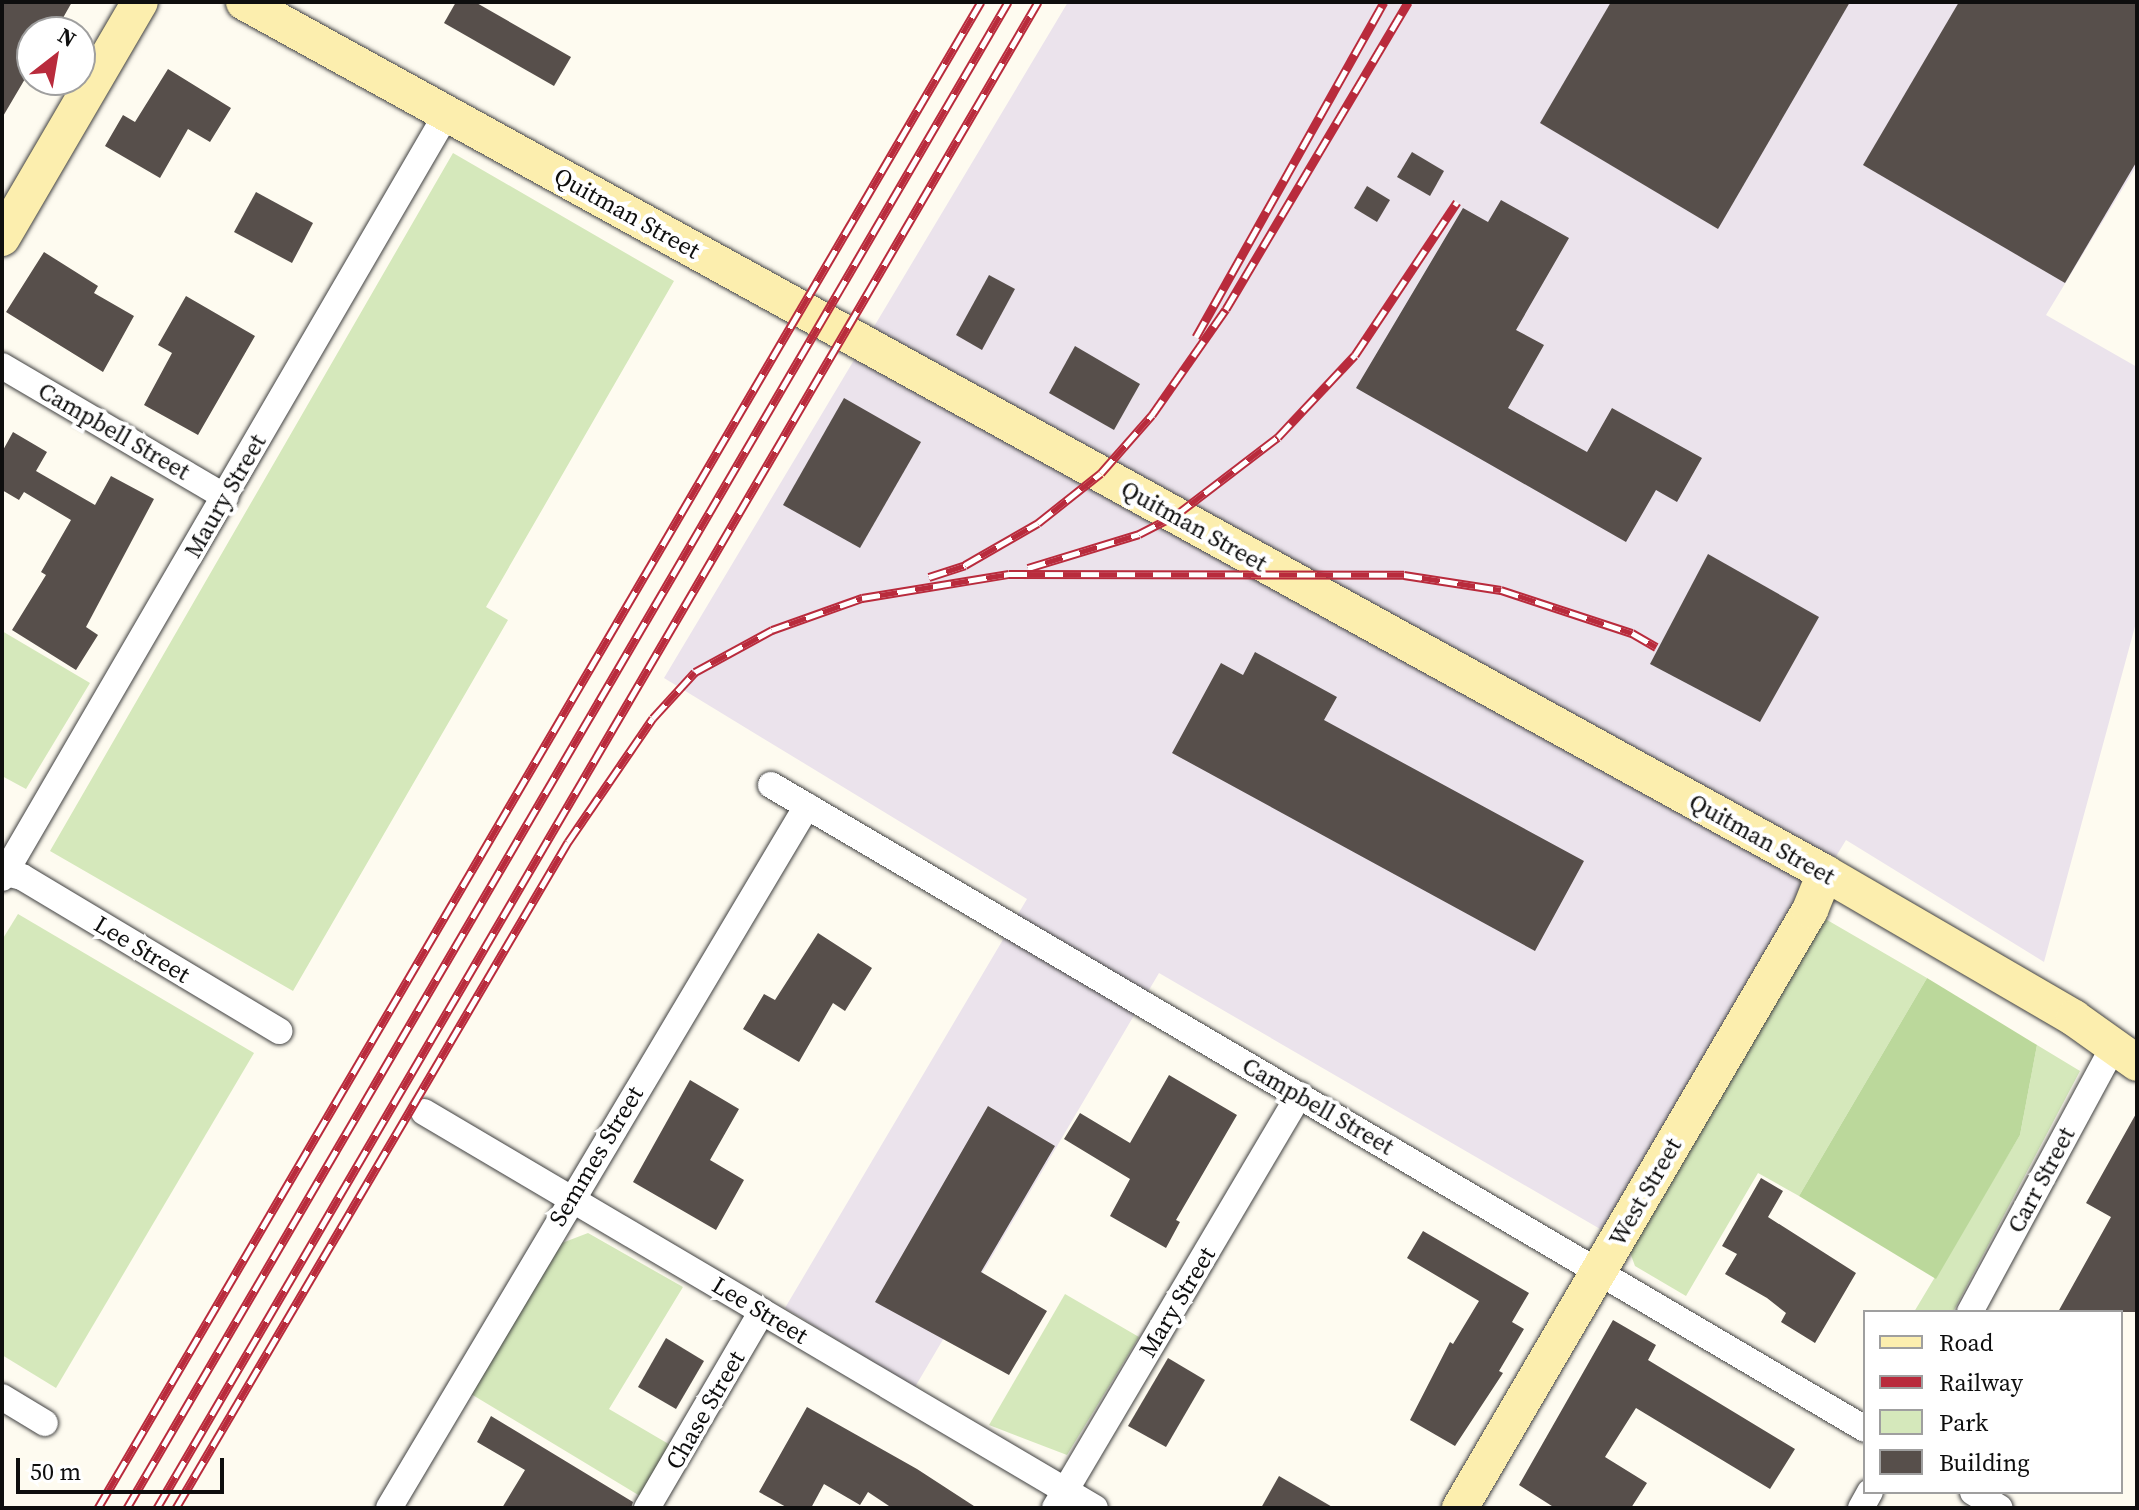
<!DOCTYPE html>
<html>
<head>
<meta charset="utf-8">
<style>
	body { margin:0 }
	#map { position:relative; width:2139px; height:1510px; overflow:hidden; background:#fefbf0; font-family:"Source Serif 4",serif }
	div>[style] { position:absolute }
	[style*='--x'] { left:calc(var(--x)*1px); top:calc(var(--y)*1px); width:calc(var(--w)*1px); rotate:calc(var(--a)*1deg) }
	.industrial>* { inset:0; background:#ebe3ec }
	.green>* { inset:0; background:#d5e8bb }
	.forest>* { inset:0; background:#bbd89b }
	.building>* { inset:0; background:#574f4b }
	.roads { filter:drop-shadow(0 0 2px #414141) drop-shadow(0 0 2px #414141) }
	.street>* { height:26px; margin:-13px; padding:0 13px; transform-origin:13px; border-radius:13px; background:#fff }
	.secondary>* { height:36px; margin:-18px; padding:0 18px; transform-origin:18px; border-radius:18px; background:#fceeae }
	.rail>* { height:9px; margin-top:-4.5px; transform-origin:0; background:repeating-linear-gradient(90deg,#fff 0 18px,#b92b3c 0 36px); box-sizing:border-box; border-block:2px solid #b92b3c }
	span { translate:-50% -50%; white-space:nowrap; text-align:center; line-height:1.15; -webkit-text-stroke:8px #fff; paint-order:stroke }
	.street-label { font-size:24px; color:#0e0e0e }
	.frame { position:absolute; inset:0; border:4px solid #0e0e0e; pointer-events:none }
	.legend { position:absolute; left:1863px; top:1310px; width:260px; height:184px; box-sizing:border-box; background:#fff; border:2px solid #9f9f9f; margin:0; padding:10px 14px; list-style:none; font-size:24px; color:#0e0e0e }
	.legend li { display:flex; align-items:center; gap:16px; height:40px }
	.legend b { width:40px; border:2px solid #9f9f9f }
	.north { position:absolute; left:16px; top:16px; width:80px; height:80px; box-sizing:border-box; background:#fff; border:2px solid #9f9f9f; border-radius:50%; rotate:31deg; font-size:22px; font-weight:700; line-height:32px; text-align:center; color:#0e0e0e }
	.north::after { content:''; display:block; margin:auto; width:28px; height:36px; background:#b92b3c; clip-path:polygon(50% 0,100% 100%,50% 72%,0 100%) }
	.scale { position:absolute; left:16px; top:1458px; width:208px; height:36px; box-sizing:border-box; border:4px solid #0e0e0e; border-top:0; padding-left:10px; font-size:24px; line-height:28px; white-space:nowrap; color:#0e0e0e; -webkit-text-stroke:6px #fff; paint-order:stroke }
</style>
</head>
<body>
<div id="map">
	<div class="industrial">
		<i style="clip-path:polygon(1068px 2px,2137px 2px,2137px 165px,2046px 315px,2137px 367px,2137px 619px,2044px 962px,1846px 840px,1607px 1233px,1159px 973px,915px 1387px,785px 1308px,1027px 899px,664px 678px)"></i>
	</div>
	<div class="green">
		<i style="clip-path:polygon(453px 153px,674px 281px,486px 607px,508px 620px,293px 991px,50px 851px)"></i>
		<i style="clip-path:polygon(2px 631px,90px 683px,26px 789px,2px 776px)"></i>
		<i style="clip-path:polygon(18px 914px,254px 1053px,56px 1388px,2px 1355px,2px 940px)"></i>
		<i style="clip-path:polygon(1822px 917px,1927px 978px,1799px 1196px,1758px 1173px,1686px 1296px,1635px 1266px,1628px 1247px)"></i>
		<i style="clip-path:polygon(2037px 1045px,2080px 1071px,1953px 1312px,1914px 1312px,2020px 1135px)"></i>
		<i style="clip-path:polygon(588px 1233px,683px 1287px,609px 1409px,672px 1446px,640px 1496px,471px 1394px,562px 1243px)"></i>
		<i style="clip-path:polygon(1065px 1294px,1139px 1337px,1067px 1455px,989px 1425px)"></i>
	</div>
	<div class="forest">
		<i style="clip-path:polygon(1927px 978px,2037px 1045px,2020px 1135px,1936px 1279px,1799px 1196px)"></i>
	</div>
	<div class="building">
		<i style="clip-path:polygon(2px 2px,72px 2px,55px 32px,32px 32px,32px 67px,2px 118px)"></i>
		<i style="clip-path:polygon(456px 2px,475px 2px,571px 57px,554px 86px,444px 23px)"></i>
		<i style="clip-path:polygon(1611px 2px,1850px 2px,1718px 229px,1540px 123px)"></i>
		<i style="clip-path:polygon(1959px 2px,2137px 2px,2137px 161px,2065px 283px,1863px 165px)"></i>
		<i style="clip-path:polygon(168px 69px,231px 108px,210px 142px,188px 129px,160px 178px,105px 146px,123px 115px,135px 122px)"></i>
		<i style="clip-path:polygon(1412px 152px,1444px 171px,1430px 196px,1397px 177px)"></i>
		<i style="clip-path:polygon(1367px 186px,1390px 200px,1377px 222px,1354px 208px)"></i>
		<i style="clip-path:polygon(256px 192px,313px 223px,292px 263px,234px 232px)"></i>
		<i style="clip-path:polygon(1501px 200px,1569px 238px,1516px 330px,1544px 345px,1508px 408px,1587px 452px,1612px 408px,1702px 458px,1677px 502px,1656px 490px,1626px 542px,1356px 388px,1463px 208px,1488px 222px)"></i>
		<i style="clip-path:polygon(44px 252px,98px 286px,94px 293px,134px 316px,103px 372px,6px 312px)"></i>
		<i style="clip-path:polygon(989px 275px,1015px 289px,982px 350px,956px 335px)"></i>
		<i style="clip-path:polygon(186px 296px,255px 336px,198px 435px,144px 405px,172px 353px,158px 345px)"></i>
		<i style="clip-path:polygon(1075px 346px,1140px 384px,1114px 430px,1049px 393px)"></i>
		<i style="clip-path:polygon(844px 398px,921px 442px,860px 548px,783px 505px)"></i>
		<i style="clip-path:polygon(13px 432px,47px 452px,36px 471px,95px 505px,111px 476px,154px 499px,86px 627px,98px 635px,76px 670px,12px 630px,46px 575px,41px 572px,71px 520px,24px 492px,19px 500px,2px 490px,2px 452px)"></i>
		<i style="clip-path:polygon(1708px 554px,1819px 617px,1760px 722px,1650px 664px)"></i>
		<i style="clip-path:polygon(1255px 652px,1337px 697px,1324px 720px,1584px 861px,1535px 951px,1172px 753px,1221px 663px,1243px 675px)"></i>
		<i style="clip-path:polygon(818px 933px,872px 968px,845px 1011px,833px 1003px,799px 1062px,743px 1029px,764px 994px,775px 1000px)"></i>
		<i style="clip-path:polygon(1169px 1075px,1237px 1115px,1176px 1220px,1180px 1222px,1166px 1248px,1110px 1216px,1130px 1179px,1064px 1139px,1080px 1113px,1130px 1143px)"></i>
		<i style="clip-path:polygon(690px 1080px,739px 1109px,710px 1160px,744px 1180px,716px 1230px,633px 1182px)"></i>
		<i style="clip-path:polygon(988px 1106px,1055px 1146px,981px 1272px,1047px 1311px,1009px 1375px,875px 1302px)"></i>
		<i style="clip-path:polygon(2137px 1112px,2137px 1312px,2058px 1312px,2111px 1217px,2086px 1203px)"></i>
		<i style="clip-path:polygon(1761px 1178px,1783px 1191px,1768px 1217px,1856px 1273px,1815px 1343px,1781px 1322px,1786px 1313px,1767px 1298px,1725px 1274px,1737px 1254px,1722px 1246px)"></i>
		<i style="clip-path:polygon(1423px 1231px,1529px 1293px,1512px 1322px,1524px 1329px,1499px 1371px,1503px 1373px,1455px 1446px,1410px 1420px,1450px 1342px,1453px 1344px,1479px 1301px,1407px 1258px)"></i>
		<i style="clip-path:polygon(1613px 1320px,1656px 1345px,1648px 1360px,1795px 1449px,1770px 1489px,1636px 1408px,1605px 1457px,1647px 1483px,1631px 1508px,1555px 1508px,1519px 1485px)"></i>
		<i style="clip-path:polygon(666px 1338px,704px 1361px,676px 1409px,638px 1387px)"></i>
		<i style="clip-path:polygon(1168px 1358px,1205px 1380px,1166px 1447px,1128px 1426px)"></i>
		<i style="clip-path:polygon(807px 1407px,917px 1469px,977px 1508px,892px 1508px,868px 1492px,860px 1505px,824px 1484px,811px 1508px,788px 1508px,759px 1492px)"></i>
		<i style="clip-path:polygon(491px 1416px,633px 1502px,631px 1508px,502px 1508px,525px 1470px,477px 1442px)"></i>
		<i style="clip-path:polygon(1279px 1476px,1334px 1508px,1261px 1508px)"></i>
	</div>
	<div class="roads">
		<div class="street">
			<i style="--x:2;--y:366;--w:259;--a:30.4"></i>
			<i style="--x:771;--y:785;--w:1269;--a:30.48"></i>
			<i style="--x:2;--y:872;--w:21;--a:14"></i>
			<i style="--x:22;--y:877;--w:300;--a:30.9"></i>
			<i style="--x:2;--y:878;--w:885;--a:-59.81"></i>
			<i style="--x:424;--y:1112;--w:779;--a:30.55"></i>
			<i style="--x:1970;--y:1312;--w:300;--a:-61.6"></i>
			<i style="--x:2;--y:1397;--w:50;--a:31.2"></i>
			<i style="--x:1973;--y:1492;--w:31;--a:31"></i>
			<i style="--x:389;--y:1508;--w:817;--a:-59.23"></i>
			<i style="--x:647;--y:1508;--w:228;--a:-59.7"></i>
			<i style="--x:1055;--y:1508;--w:480;--a:-59.4"></i>
			<i style="--x:1861;--y:1508;--w:18;--a:-61"></i>
		</div>
		<div class="secondary">
			<i style="--x:244;--y:2;--w:1805;--a:28.85"></i>
			<i style="--x:1825;--y:873;--w:288;--a:30.2"></i>
			<i style="--x:2074;--y:1018;--w:77;--a:35.5"></i>
			<i style="--x:2;--y:238;--w:273;--a:-59.7"></i>
			<i style="--x:1460;--y:1508;--w:693;--a:-59.66"></i>
			<i style="--x:1810;--y:910;--w:40;--a:-68"></i>
		</div>
	</div>
	<div class="rail">
		<i style="--x:1196;--y:337;--w:384;--a:-60.7"></i>
		<i style="--x:1028;--y:568;--w:116;--a:-17"></i>
		<i style="--x:1139;--y:534;--w:42;--a:-27.2"></i>
		<i style="--x:1176;--y:515;--w:128;--a:-37.4"></i>
		<i style="--x:1278;--y:437;--w:112;--a:-46.8"></i>
		<i style="--x:1355;--y:355;--w:184;--a:-56.3"></i>
		<i style="--x:929;--y:577;--w:38;--a:-18"></i>
		<i style="--x:965;--y:565;--w:84;--a:-29.9"></i>
		<i style="--x:1038;--y:523;--w:80;--a:-38.4"></i>
		<i style="--x:1101;--y:473;--w:77;--a:-48.7"></i>
		<i style="--x:1152;--y:415;--w:129;--a:-55.1"></i>
		<i style="--x:1226;--y:309;--w:357;--a:-59.3"></i>
		<i style="--x:98;--y:1508;--w:1746;--a:-59.62"></i>
		<i style="--x:127;--y:1508;--w:1745;--a:-59.67"></i>
		<i style="--x:157;--y:1508;--w:1745;--a:-59.67"></i>
		<i style="--x:176;--y:1508;--w:773;--a:-59.52"></i>
		<i style="--x:568;--y:842;--w:150;--a:-55.6"></i>
		<i style="--x:653;--y:718;--w:62;--a:-47.6"></i>
		<i style="--x:695;--y:672;--w:88;--a:-28.6"></i>
		<i style="--x:772;--y:630;--w:96;--a:-19.6"></i>
		<i style="--x:862;--y:598;--w:149;--a:-9.3"></i>
		<i style="--x:1009;--y:574;--w:395;--a:0.1"></i>
		<i style="--x:1404;--y:575;--w:98;--a:8.8"></i>
		<i style="--x:1501;--y:590;--w:138;--a:18.2"></i>
		<i style="--x:1632;--y:633;--w:28;--a:30"></i>
	</div>
	<div class="street-label">
		<span style="left:627px;top:213px;rotate:29deg">Quitman Street</span>
		<span style="left:114px;top:431px;rotate:30deg">Campbell Street</span>
		<span style="left:225px;top:496px;rotate:-60deg">Maury Street</span>
		<span style="left:1194px;top:526px;rotate:29deg">Quitman Street</span>
		<span style="left:1762px;top:839px;rotate:29deg">Quitman Street</span>
		<span style="left:142px;top:949px;rotate:31deg">Lee Street</span>
		<span style="left:1318px;top:1106px;rotate:30deg">Campbell Street</span>
		<span style="left:596px;top:1156px;rotate:-59deg">Semmes Street</span>
		<span style="left:2041px;top:1180px;rotate:-62deg">Carr Street</span>
		<span style="left:1645px;top:1192px;rotate:-60deg">West Street</span>
		<span style="left:1177px;top:1302px;rotate:-59deg">Mary Street</span>
		<span style="left:760px;top:1310px;rotate:31deg">Lee Street</span>
		<span style="left:705px;top:1410px;rotate:-60deg">Chase Street</span>
	</div>
	<div class="frame"></div>
	<ul class="legend">
	<li><b style="height:10px;background:#fceeae"></b>Road</li>
	<li><b style="height:10px;background:#b92b3c"></b>Railway</li>
	<li><b style="height:22px;background:#d5e8bb"></b>Park</li>
	<li><b style="height:22px;background:#574f4b"></b>Building</li>
	</ul>
	<div class="north">N</div>
	<div class="scale">50 m</div>
</div>
</body>
</html>
